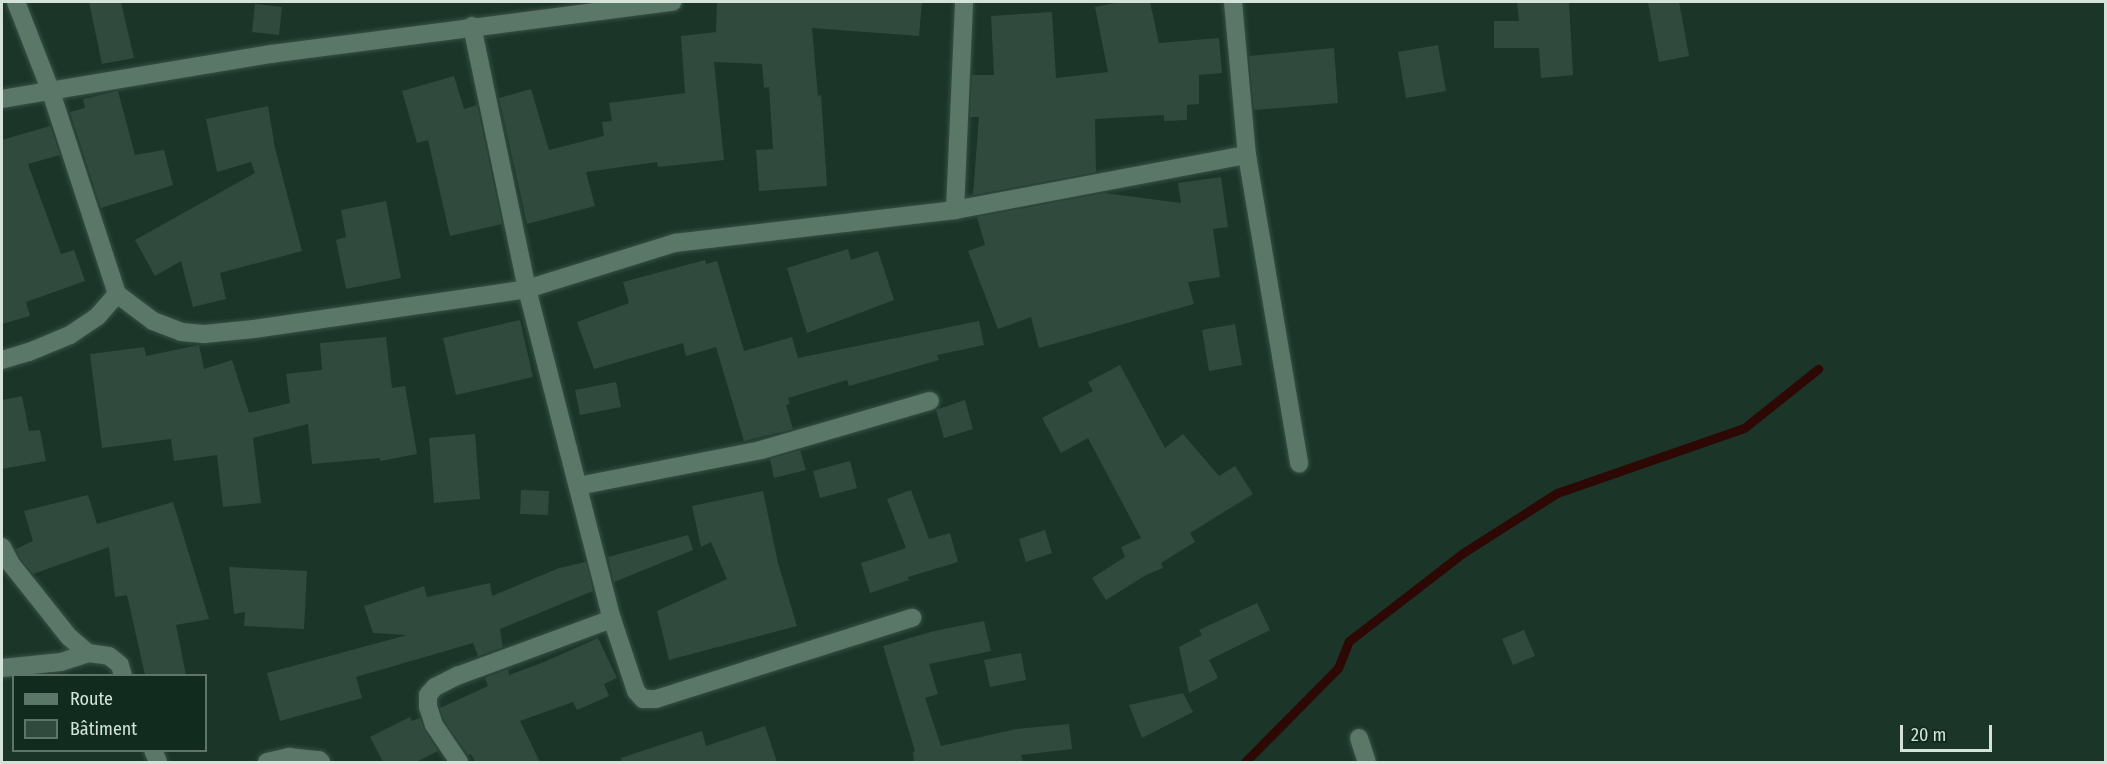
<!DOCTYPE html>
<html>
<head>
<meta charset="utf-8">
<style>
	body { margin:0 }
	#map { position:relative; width:2107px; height:764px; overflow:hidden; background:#1b3629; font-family:"Fira Sans Condensed",sans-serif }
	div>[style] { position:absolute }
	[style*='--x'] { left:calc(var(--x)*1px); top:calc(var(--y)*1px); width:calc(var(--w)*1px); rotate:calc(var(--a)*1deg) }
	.stream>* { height:9px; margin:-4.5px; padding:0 4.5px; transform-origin:4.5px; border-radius:4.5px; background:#2d0805 }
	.building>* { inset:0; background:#304b3d }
	.roads { filter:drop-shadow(0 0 2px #395045) drop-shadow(0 0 2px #395045) }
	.minor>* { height:18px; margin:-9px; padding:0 9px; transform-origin:9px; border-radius:9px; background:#5a7767 }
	span { translate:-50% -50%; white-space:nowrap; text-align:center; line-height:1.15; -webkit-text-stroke:4.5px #112c1f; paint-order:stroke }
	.frame { position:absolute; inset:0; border:3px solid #d4e3da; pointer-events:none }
	.legend { position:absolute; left:12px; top:674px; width:195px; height:78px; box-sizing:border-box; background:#112c1f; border:2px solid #5f756a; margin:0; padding:8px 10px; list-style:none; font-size:18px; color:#d4e3da }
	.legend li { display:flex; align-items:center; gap:12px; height:30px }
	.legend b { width:30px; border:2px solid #5f756a }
	.scale { position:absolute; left:1900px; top:725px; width:92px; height:27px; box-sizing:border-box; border:3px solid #d4e3da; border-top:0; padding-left:8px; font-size:18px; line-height:21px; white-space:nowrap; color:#d4e3da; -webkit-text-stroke:4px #112c1f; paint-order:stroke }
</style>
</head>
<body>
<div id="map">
	<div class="stream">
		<i style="--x:1245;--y:762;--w:132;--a:-45.3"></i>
		<i style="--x:1338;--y:668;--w:29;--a:-68"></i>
		<i style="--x:1349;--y:641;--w:144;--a:-37.7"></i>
		<i style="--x:1463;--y:553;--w:112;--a:-32.6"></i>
		<i style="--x:1557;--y:493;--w:198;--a:-19.2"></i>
		<i style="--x:1744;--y:428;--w:95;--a:-38.6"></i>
	</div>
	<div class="building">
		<i style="clip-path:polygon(89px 2px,121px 2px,134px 58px,102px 64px)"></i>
		<i style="clip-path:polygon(717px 2px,922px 2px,919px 36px,812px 28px,818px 96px,821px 95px,827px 186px,759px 191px,756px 150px,773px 149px,769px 87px,764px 88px,762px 64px,714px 62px,724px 160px,658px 167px,657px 162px,586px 172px,595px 206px,527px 224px,499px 98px,531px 89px,549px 150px,604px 136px,602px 122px,612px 121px,609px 103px,685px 93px,681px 36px,716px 32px)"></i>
		<i style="clip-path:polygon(1120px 2px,1150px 2px,1159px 43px,1219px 38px,1222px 73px,1199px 75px,1199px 104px,1187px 105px,1187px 120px,1164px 121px,1164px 115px,1095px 119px,1096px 172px,973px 195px,979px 117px,970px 117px,972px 75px,994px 75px,991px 16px,1052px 12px,1056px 78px,1108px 72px,1095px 7px)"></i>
		<i style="clip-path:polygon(1517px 2px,1569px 2px,1573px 75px,1541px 78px,1539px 48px,1494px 48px,1494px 21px,1519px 21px)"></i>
		<i style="clip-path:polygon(1648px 2px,1679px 2px,1689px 56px,1659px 62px)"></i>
		<i style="clip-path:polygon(255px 4px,282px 7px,279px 35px,252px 32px)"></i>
		<i style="clip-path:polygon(1438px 45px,1446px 91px,1406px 98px,1398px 52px)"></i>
		<i style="clip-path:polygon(1334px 48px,1338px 103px,1254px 110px,1249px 56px)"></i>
		<i style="clip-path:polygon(454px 76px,464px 109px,477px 105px,502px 224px,450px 236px,428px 140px,417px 143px,402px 91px)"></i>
		<i style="clip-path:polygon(118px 91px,135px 155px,164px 150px,173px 185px,101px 208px,70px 112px,85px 108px,83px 99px)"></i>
		<i style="clip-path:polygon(268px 106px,275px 148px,302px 251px,220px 273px,226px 299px,193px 307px,181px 261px,155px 276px,135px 240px,255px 173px,251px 162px,217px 172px,206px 119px)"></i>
		<i style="clip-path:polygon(50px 126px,60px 155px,28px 164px,61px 254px,74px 250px,85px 281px,26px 302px,30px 316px,2px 324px,2px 140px)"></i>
		<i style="clip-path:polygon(1221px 177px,1228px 227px,1213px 229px,1220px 277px,1188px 282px,1194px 304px,1039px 348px,1031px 317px,998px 329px,968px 251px,985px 245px,977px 217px,1105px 193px,1181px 203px,1178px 183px)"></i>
		<i style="clip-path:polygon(386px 201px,401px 278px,346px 289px,336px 240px,346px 237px,341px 210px)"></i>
		<i style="clip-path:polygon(848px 249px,851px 260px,878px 251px,894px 300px,807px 333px,787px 268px)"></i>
		<i style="clip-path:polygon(705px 260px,706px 264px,717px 261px,744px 351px,792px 337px,798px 358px,979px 321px,984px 345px,937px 355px,939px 360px,849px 386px,847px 380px,788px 398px,790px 404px,786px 405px,793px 429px,744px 441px,716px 347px,686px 356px,683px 343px,594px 369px,577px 322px,629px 303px,623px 282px)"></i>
		<i style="clip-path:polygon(520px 320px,533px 377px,456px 395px,443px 338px)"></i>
		<i style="clip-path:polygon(1235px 324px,1242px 365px,1209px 371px,1202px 330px)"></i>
		<i style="clip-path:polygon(386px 337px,392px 388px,405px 386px,417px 454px,380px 461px,380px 458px,312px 464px,308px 424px,253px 438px,261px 503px,223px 507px,217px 455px,174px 461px,171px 439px,102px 448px,90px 354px,144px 347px,146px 356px,199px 345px,204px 369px,232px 360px,249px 413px,290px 403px,286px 374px,322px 370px,320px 343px)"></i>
		<i style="clip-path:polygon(1120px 365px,1165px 448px,1183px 434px,1219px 476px,1235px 466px,1253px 494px,1190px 533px,1195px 542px,1161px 563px,1163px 568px,1146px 575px,1106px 600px,1092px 578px,1125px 557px,1121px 547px,1141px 538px,1088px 438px,1061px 453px,1042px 418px,1093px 391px,1088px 382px)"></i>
		<i style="clip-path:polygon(616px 382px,621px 407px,580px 415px,575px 390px)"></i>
		<i style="clip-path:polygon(22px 396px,29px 431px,40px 430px,46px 461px,2px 469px,2px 400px)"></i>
		<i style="clip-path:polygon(965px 400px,973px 429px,944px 438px,936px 410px)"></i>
		<i style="clip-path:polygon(475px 434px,480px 499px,434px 503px,429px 438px)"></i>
		<i style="clip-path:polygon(800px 450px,806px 470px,774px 478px,770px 459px)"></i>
		<i style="clip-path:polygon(850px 461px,857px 488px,820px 498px,813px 471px)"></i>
		<i style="clip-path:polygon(521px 490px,549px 491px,548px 515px,520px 514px)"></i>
		<i style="clip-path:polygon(911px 490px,929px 539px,950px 533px,958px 562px,908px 577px,909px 580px,870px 593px,861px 563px,906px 548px,887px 499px)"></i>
		<i style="clip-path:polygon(763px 491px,778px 563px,797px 626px,669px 660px,657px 611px,727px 579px,711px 542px,701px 547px,692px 506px)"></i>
		<i style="clip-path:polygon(88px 495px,97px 524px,173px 502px,209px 619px,176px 625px,186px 675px,145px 675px,127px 595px,115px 597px,109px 547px,33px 574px,20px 558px,16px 549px,33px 541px,24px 511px)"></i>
		<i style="clip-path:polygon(1045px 530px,1052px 553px,1026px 562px,1019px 539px)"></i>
		<i style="clip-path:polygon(688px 535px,693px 550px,614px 582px,608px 557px)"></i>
		<i style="clip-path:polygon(586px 562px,593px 591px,500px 629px,503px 647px,478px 656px,473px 643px,356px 677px,362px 698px,280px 721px,267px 673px,407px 635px,373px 633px,364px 606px,424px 586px,427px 597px,490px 583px,492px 596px,559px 568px)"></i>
		<i style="clip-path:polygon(229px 567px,307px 571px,304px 629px,244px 626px,245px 612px,234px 614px)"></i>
		<i style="clip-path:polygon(1257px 603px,1270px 630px,1209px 660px,1218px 678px,1189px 693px,1179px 647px,1202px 635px,1199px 630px)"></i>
		<i style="clip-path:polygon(984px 621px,991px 651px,929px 664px,938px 694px,925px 698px,941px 746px,1016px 729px,1069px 724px,1072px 749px,1021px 755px,1023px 762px,914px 762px,913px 752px,915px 751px,883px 646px,934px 631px)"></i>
		<i style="clip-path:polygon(1524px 630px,1535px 656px,1513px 665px,1502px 639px)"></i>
		<i style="clip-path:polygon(598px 638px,617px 678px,604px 684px,609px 696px,577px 710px,573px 702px,520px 721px,540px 762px,475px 762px,471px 754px,468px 755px,444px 720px,440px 708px,488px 686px,485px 678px,508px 669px,509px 675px,544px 662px)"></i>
		<i style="clip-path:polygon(1021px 653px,1026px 680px,990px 687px,984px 660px)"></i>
		<i style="clip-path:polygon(1183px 693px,1193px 712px,1142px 738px,1129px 705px)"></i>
		<i style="clip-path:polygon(410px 717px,412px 721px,420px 718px,425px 731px,438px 751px,416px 762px,383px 762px,370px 737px)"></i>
		<i style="clip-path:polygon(765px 726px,777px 762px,622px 762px,621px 758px,702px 731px,706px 746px)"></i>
	</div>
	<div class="roads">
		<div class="minor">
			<i style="--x:16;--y:2;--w:93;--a:68.7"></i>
			<i style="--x:50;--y:89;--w:216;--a:71.9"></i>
			<i style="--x:1233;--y:2;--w:154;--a:84.8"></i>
			<i style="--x:1247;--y:155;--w:313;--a:80.4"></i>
			<i style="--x:472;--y:26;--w:269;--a:78.2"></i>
			<i style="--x:527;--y:289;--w:341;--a:75.6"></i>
			<i style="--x:612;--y:619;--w:76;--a:71.6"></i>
			<i style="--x:636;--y:691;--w:11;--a:49"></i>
			<i style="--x:643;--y:699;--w:13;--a:0"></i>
			<i style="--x:656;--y:699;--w:269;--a:-17.6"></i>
			<i style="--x:2;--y:99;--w:273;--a:-9.5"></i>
			<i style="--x:271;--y:54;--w:405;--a:-7.4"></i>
			<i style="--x:955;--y:210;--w:208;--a:-87.5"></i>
			<i style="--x:2;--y:360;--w:28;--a:-17"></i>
			<i style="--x:29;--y:352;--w:44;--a:-22.5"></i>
			<i style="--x:70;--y:335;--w:32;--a:-34"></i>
			<i style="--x:97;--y:317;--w:30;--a:-49"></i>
			<i style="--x:117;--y:294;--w:45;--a:36.9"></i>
			<i style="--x:153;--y:321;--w:30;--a:21"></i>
			<i style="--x:181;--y:332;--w:23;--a:5"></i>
			<i style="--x:204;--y:334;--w:50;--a:-5.7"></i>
			<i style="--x:254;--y:329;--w:276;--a:-8.3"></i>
			<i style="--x:527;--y:289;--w:155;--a:-17.3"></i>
			<i style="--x:675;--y:243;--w:282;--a:-6.7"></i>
			<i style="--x:955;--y:210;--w:297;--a:-10.7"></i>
			<i style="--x:578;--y:486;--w:187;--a:-11.1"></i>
			<i style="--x:761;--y:450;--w:176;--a:-16.2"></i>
			<i style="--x:2;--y:547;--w:19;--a:62"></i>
			<i style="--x:11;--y:564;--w:93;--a:51.5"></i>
			<i style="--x:69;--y:637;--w:25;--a:40"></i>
			<i style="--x:88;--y:653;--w:21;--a:8"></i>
			<i style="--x:109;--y:656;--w:14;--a:39"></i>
			<i style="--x:120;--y:665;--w:11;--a:75"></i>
			<i style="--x:2;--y:668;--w:59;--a:-5.8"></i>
			<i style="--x:61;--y:662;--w:28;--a:-18"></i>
			<i style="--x:1359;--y:738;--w:25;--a:72"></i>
			<i style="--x:153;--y:750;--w:13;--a:67"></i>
			<i style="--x:267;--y:762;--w:23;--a:-13"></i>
			<i style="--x:289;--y:757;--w:30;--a:6"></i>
			<i style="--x:319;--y:760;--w:3;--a:45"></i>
			<i style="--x:459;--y:762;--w:45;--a:-124"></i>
			<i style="--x:434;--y:725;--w:19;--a:-108"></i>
			<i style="--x:428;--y:707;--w:12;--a:-90"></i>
			<i style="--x:428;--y:695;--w:11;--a:-49"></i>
			<i style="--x:435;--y:687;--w:25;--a:-27"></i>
			<i style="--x:457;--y:676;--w:165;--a:-20.2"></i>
		</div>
	</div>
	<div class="frame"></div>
	<ul class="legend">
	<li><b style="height:8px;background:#5a7767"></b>Route</li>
	<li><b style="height:16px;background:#304b3d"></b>Bâtiment</li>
	</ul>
	<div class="scale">20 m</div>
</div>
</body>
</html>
